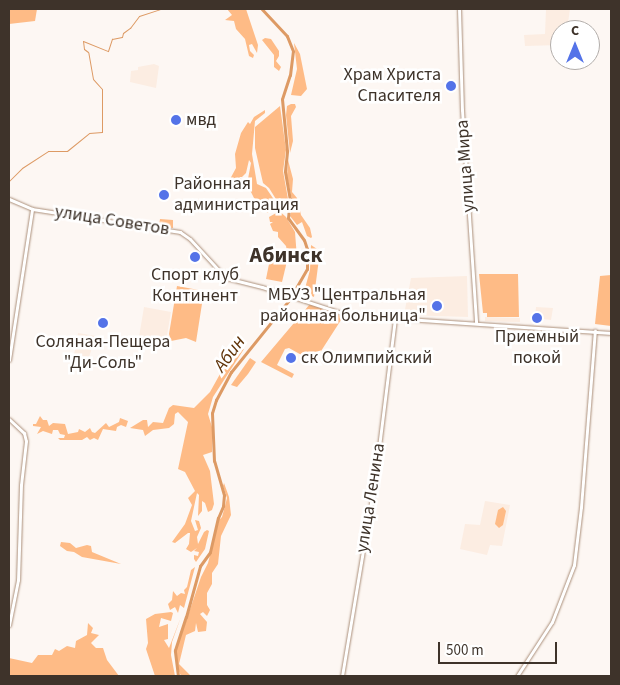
<!DOCTYPE html>
<html>
<head>
<meta charset="utf-8">
<style>
	body { margin:0 }
	#map { position:relative; width:620px; height:685px; overflow:hidden; background:#fdf7f3; font-family:"Source Sans 3",sans-serif }
	div>[style] { position:absolute }
	[style*='--x'] { left:calc(var(--x)*1px); top:calc(var(--y)*1px); width:calc(var(--w)*1px); rotate:calc(var(--a)*1deg) }
	.built>* { inset:0; background:#fcede2 }
	.green>* { inset:0; background:#febb86 }
	.stream>* { height:1px; margin:-0.5px; padding:0 0.5px; transform-origin:0.5px; border-radius:0.5px; background:#dd9a64 }
	.river>* { height:3px; margin:-1.5px; padding:0 1.5px; transform-origin:1.5px; border-radius:1.5px; background:#dd9a64 }
	.roads { filter:drop-shadow(0 0 1px #ac907b) drop-shadow(0 0 1px #ac907b) }
	.secondary>* { height:3px; margin:-1.5px; padding:0 1.5px; transform-origin:1.5px; border-radius:1.5px; background:#fff }
	.dots>* { width:14px; height:14px; translate:-50% -50%; box-sizing:border-box; border:2px solid #fff; border-radius:50% }
	span { translate:-50% -50%; white-space:nowrap; text-align:center; line-height:1.15; -webkit-text-stroke:5px #fff; paint-order:stroke }
	.poi-label { font-size:18px; color:#3e332a }
	.right { translate:-100% -50%; text-align:right }
	.left { translate:0 -50%; text-align:left }
	.street-label { font-size:18px; color:#3e332a }
	.water-label { font-size:19px; color:#603409; font-style:italic }
	.district-label { font-size:22px; color:#3e332a; font-weight:700 }
	.frame { position:absolute; inset:0; border:10px solid #3e332a; pointer-events:none }
	.north { position:absolute; left:550px; top:20px; width:50px; height:50px; box-sizing:border-box; background:#fff; border:1px solid #b2adaa; border-radius:50%; rotate:0deg; font-size:14px; font-weight:700; line-height:20px; text-align:center; color:#3e332a }
	.north::after { content:''; display:block; margin:auto; width:18px; height:22px; background:#5473e8; clip-path:polygon(50% 0,100% 100%,50% 72%,0 100%) }
	.scale { position:absolute; left:438px; top:642px; width:119px; height:22px; box-sizing:border-box; border:2px solid #3e332a; border-top:0; padding-left:6px; font-size:15px; line-height:18px; white-space:nowrap; color:#3e332a; -webkit-text-stroke:4px #fff; paint-order:stroke }
</style>
</head>
<body>
<div id="map">
	<div class="built">
		<i style="clip-path:polygon(546px 9px,570px 9px,567px 30px,560px 30px,560px 45px,525px 46px,524px 35px,545px 34px)"></i>
		<i style="clip-path:polygon(154px 64px,159px 66px,156px 88px,130px 82px,131px 71px,138px 70px,138px 67px)"></i>
		<i style="clip-path:polygon(467px 276px,468px 317px,404px 315px,411px 278px)"></i>
		<i style="clip-path:polygon(144px 307px,171px 312px,166px 341px,139px 337px)"></i>
		<i style="clip-path:polygon(536px 307px,553px 308px,551px 320px,535px 318px)"></i>
		<i style="clip-path:polygon(485px 317px,520px 318px,520px 322px,485px 321px)"></i>
		<i style="clip-path:polygon(78px 333px,96px 336px,89px 357px,74px 355px)"></i>
		<i style="clip-path:polygon(485px 501px,510px 505px,502px 546px,490px 545px,487px 555px,460px 549px,465px 524px,480px 525px)"></i>
	</div>
	<div class="green">
		<i style="clip-path:polygon(9px 9px,37px 9px,35px 21px,9px 24px)"></i>
		<i style="clip-path:polygon(227px 9px,246px 9px,258px 45px,257px 53px,252px 44px,249px 45px,250px 51px,254px 55px,253px 58px,249px 56px,245px 39px,236px 29px,234px 21px,225px 20px,232px 15px)"></i>
		<i style="clip-path:polygon(265px 38px,271px 39px,279px 51px,279px 56px,276px 61px,281px 67px,279px 71px,274px 67px,274px 55px,262px 40px)"></i>
		<i style="clip-path:polygon(294px 43px,300px 54px,307px 89px,301px 96px,291px 95px,297px 69px)"></i>
		<i style="clip-path:polygon(291px 104px,295px 104px,296px 107px,291px 116px,293px 141px,290px 153px,286px 115px,287px 106px)"></i>
		<i style="clip-path:polygon(280px 106px,286px 150px,283px 171px,288px 199px,286px 207px,279px 204px,269px 188px,263px 183px,255px 148px,255px 127px)"></i>
		<i style="clip-path:polygon(265px 110px,265px 113px,255px 121px,252px 154px,257px 184px,266px 188px,277px 204px,274px 207px,274px 211px,270px 208px,268px 213px,258px 207px,260px 203px,254px 198px,247px 184px,251px 163px,249px 160px,246px 173px,242px 177px,239px 177px,243px 181px,240px 185px,234px 186px,229px 181px,236px 168px,235px 154px,241px 133px,248px 122px,250px 124px,254px 117px)"></i>
		<i style="clip-path:polygon(288px 160px,293px 179px,292px 192px,297px 198px,301px 215px,310px 228px,312px 237px,311px 238px,307px 236px,302px 222px,297px 225px,290px 216px,293px 205px,287px 176px)"></i>
		<i style="clip-path:polygon(277px 209px,286px 217px,295px 232px,297px 258px,288px 256px,286px 246px,278px 237px,278px 232px,273px 231px,270px 224px,273px 222px,270px 222px,269px 217px,278px 212px)"></i>
		<i style="clip-path:polygon(160px 219px,173px 220px,173px 228px,159px 226px)"></i>
		<i style="clip-path:polygon(311px 245px,320px 251px,314px 297px,304px 292px,310px 270px)"></i>
		<i style="clip-path:polygon(271px 254px,288px 257px,282px 282px,266px 279px)"></i>
		<i style="clip-path:polygon(479px 274px,518px 274px,519px 317px,487px 317px,487px 313px,483px 313px)"></i>
		<i style="clip-path:polygon(611px 275px,611px 326px,595px 324px,600px 276px)"></i>
		<i style="clip-path:polygon(177px 286px,204px 291px,196px 342px,186px 338px,171px 341px,169px 334px)"></i>
		<i style="clip-path:polygon(310px 304px,340px 315px,341px 320px,314px 362px,289px 348px,285px 349px,277px 365px,294px 374px,292px 378px,261px 362px)"></i>
		<i style="clip-path:polygon(244px 349px,213px 397px,208px 414px,212px 427px,212px 452px,203px 455px,210px 471px,214px 504px,212px 510px,208px 512px,205px 503px,202px 501px,202px 511px,198px 516px,199px 495px,197px 493px,191px 521px,195px 531px,198px 530px,195px 520px,199px 521px,201px 528px,197px 537px,198px 544px,204px 532px,207px 530px,209px 531px,205px 549px,196px 562px,194px 559px,194px 555px,198px 556px,199px 552px,194px 551px,197px 548px,191px 552px,186px 549px,189px 544px,190px 533px,188px 533px,175px 543px,172px 542px,185px 524px,192px 505px,188px 498px,195px 491px,185px 472px,178px 469px,188px 422px,178px 412px,175px 414px,174px 424px,169px 428px,153px 430px,145px 436px,143px 430px,130px 428px,143px 420px,147px 420px,148px 427px,153px 422px,163px 423px,169px 408px,173px 405px,194px 408px,210px 392px,220px 374px,236px 358px,235px 352px)"></i>
		<i style="clip-path:polygon(250px 358px,256px 362px,248px 374px,237px 387px,231px 385px)"></i>
		<i style="clip-path:polygon(40px 416px,43px 420px,47px 420px,49px 426px,53px 423px,65px 424px,68px 434px,78px 432px,79px 429px,85px 432px,90px 428px,92px 432px,95px 433px,106px 423px,109px 427px,119px 422px,120px 418px,128px 421px,126px 427px,121px 425px,117px 427px,116px 431px,103px 429px,98px 440px,94px 438px,90px 440px,87px 437px,82px 440px,60px 440px,58px 438px,64px 438px,65px 435px,60px 434px,58px 430px,53px 430px,52px 434px,43px 431px,37px 434px,41px 427px,33px 426px,33px 424px,36px 424px)"></i>
		<i style="clip-path:polygon(224px 483px,229px 497px,231px 515px,221px 536px,218px 564px,212px 573px,212px 584px,207px 593px,207px 605px,210px 610px,207px 616px,203px 612px,200px 614px,207px 622px,206px 631px,198px 632px,196px 623px,195px 631px,186px 635px,179px 664px,191px 676px,181px 676px,176px 664px,176px 651px,201px 577px,208px 563px,219px 520px,222px 517px,225px 506px,227px 498px,223px 486px)"></i>
		<i style="clip-path:polygon(503px 507px,506px 511px,503px 525px,499px 528px,495px 524px,498px 510px)"></i>
		<i style="clip-path:polygon(61px 542px,70px 543px,76px 548px,87px 545px,91px 546px,92px 552px,121px 564px,82px 557px,74px 552px,67px 551px,60px 546px)"></i>
		<i style="clip-path:polygon(195px 567px,184px 608px,180px 605px,178px 613px,175px 607px,170px 610px,168px 604px,172px 600px,173px 591px,177px 596px,181px 593px,185px 594px,184px 590px,187px 587px,191px 570px)"></i>
		<i style="clip-path:polygon(171px 612px,173px 613px,171px 621px,161px 618px,159px 627px,168px 624px,168px 639px,164px 640px,169px 648px,181px 617px,172px 642px,171px 655px,175px 676px,155px 676px,146px 649px,148px 643px,146px 619px,155px 614px)"></i>
		<i style="clip-path:polygon(88px 623px,93px 628px,91px 633px,99px 635px,91px 643px,96px 648px,103px 648px,107px 660px,119px 676px,9px 676px,9px 658px,32px 663px,38px 655px,52px 655px,55px 649px,59px 651px,67px 646px,75px 648px,76px 641px,87px 635px)"></i>
	</div>
	<div class="stream">
		<i style="--x:9;--y:181;--w:18;--a:-45"></i>
		<i style="--x:22;--y:168;--w:31;--a:-33"></i>
		<i style="--x:48;--y:151;--w:19;--a:0"></i>
		<i style="--x:67;--y:151;--w:28;--a:-39"></i>
		<i style="--x:89;--y:133;--w:13;--a:-4"></i>
		<i style="--x:102;--y:132;--w:43;--a:-90"></i>
		<i style="--x:102;--y:89;--w:13;--a:-132"></i>
		<i style="--x:93;--y:79;--w:27;--a:-100"></i>
		<i style="--x:88;--y:52;--w:5;--a:-143"></i>
		<i style="--x:84;--y:49;--w:8;--a:-97"></i>
		<i style="--x:83;--y:41;--w:27;--a:22"></i>
		<i style="--x:108;--y:51;--w:13;--a:-72"></i>
		<i style="--x:112;--y:39;--w:10;--a:-11"></i>
		<i style="--x:122;--y:37;--w:4;--a:-76"></i>
		<i style="--x:123;--y:33;--w:9;--a:-36"></i>
		<i style="--x:130;--y:28;--w:15;--a:-53"></i>
		<i style="--x:139;--y:16;--w:23;--a:-18"></i>
	</div>
	<div class="river">
		<i style="--x:178;--y:676;--w:26;--a:-97"></i>
		<i style="--x:175;--y:650;--w:35;--a:-72"></i>
		<i style="--x:186;--y:617;--w:53;--a:-74.6"></i>
		<i style="--x:200;--y:566;--w:17;--a:-54"></i>
		<i style="--x:210;--y:552;--w:35;--a:-77"></i>
		<i style="--x:218;--y:518;--w:13;--a:-67"></i>
		<i style="--x:223;--y:506;--w:11;--a:-85"></i>
		<i style="--x:224;--y:495;--w:35;--a:-106"></i>
		<i style="--x:214;--y:461;--w:48;--a:-92.4"></i>
		<i style="--x:212;--y:413;--w:14;--a:-73"></i>
		<i style="--x:216;--y:400;--w:32;--a:-62"></i>
		<i style="--x:231;--y:372;--w:92;--a:-51.1"></i>
		<i style="--x:289;--y:300;--w:36;--a:-60"></i>
		<i style="--x:307;--y:269;--w:20;--a:-90"></i>
		<i style="--x:307;--y:249;--w:9;--a:-108"></i>
		<i style="--x:304;--y:240;--w:27;--a:-126"></i>
		<i style="--x:288;--y:218;--w:18;--a:-84"></i>
		<i style="--x:290;--y:200;--w:29;--a:-100"></i>
		<i style="--x:285;--y:171;--w:20;--a:-84"></i>
		<i style="--x:287;--y:151;--w:52;--a:-95.5"></i>
		<i style="--x:282;--y:99;--w:25;--a:-72"></i>
		<i style="--x:290;--y:75;--w:24;--a:-83"></i>
		<i style="--x:293;--y:51;--w:16;--a:-112"></i>
		<i style="--x:287;--y:36;--w:37;--a:-133"></i>
	</div>
	<div class="roads">
		<div class="secondary">
			<i style="--x:459;--y:9;--w:101;--a:88.3"></i>
			<i style="--x:462;--y:110;--w:213;--a:86.2"></i>
			<i style="--x:9;--y:199;--w:25;--a:23"></i>
			<i style="--x:32;--y:209;--w:150;--a:8.8"></i>
			<i style="--x:180;--y:232;--w:12;--a:35"></i>
			<i style="--x:190;--y:239;--w:53;--a:47.3"></i>
			<i style="--x:226;--y:278;--w:37;--a:14"></i>
			<i style="--x:262;--y:287;--w:90;--a:18"></i>
			<i style="--x:348;--y:315;--w:264;--a:3.9"></i>
			<i style="--x:9;--y:360;--w:153;--a:-81.3"></i>
			<i style="--x:9;--y:419;--w:21;--a:43"></i>
			<i style="--x:24;--y:433;--w:8;--a:76"></i>
			<i style="--x:26;--y:441;--w:44;--a:96.5"></i>
			<i style="--x:21;--y:485;--w:95;--a:91.8"></i>
			<i style="--x:18;--y:580;--w:46;--a:101.3"></i>
			<i style="--x:342;--y:676;--w:200;--a:-80.5"></i>
			<i style="--x:375;--y:479;--w:162;--a:-82.9"></i>
			<i style="--x:517;--y:676;--w:64;--a:-57.1"></i>
			<i style="--x:552;--y:622;--w:61;--a:-68.9"></i>
			<i style="--x:574;--y:565;--w:58;--a:-83.1"></i>
			<i style="--x:581;--y:507;--w:177;--a:-85.5"></i>
		</div>
	</div>
	<div class="dots">
		<i style="left:451px;top:86px;background:#5473e8"></i>
		<i style="left:176px;top:120px;background:#5473e8"></i>
		<i style="left:164px;top:195px;background:#5473e8"></i>
		<i style="left:195px;top:257px;background:#5473e8"></i>
		<i style="left:437px;top:306px;background:#5473e8"></i>
		<i style="left:537px;top:318px;background:#5473e8"></i>
		<i style="left:103px;top:323px;background:#5473e8"></i>
		<i style="left:291px;top:358px;background:#5473e8"></i>
	</div>
	<div class="poi-label">
		<span class="right" style="left:441px;top:86px">Храм Христа<br>Спасителя</span>
		<span class="left" style="left:186px;top:120px">мвд</span>
		<span class="left" style="left:174px;top:195px">Районная<br>администрация</span>
		<span style="left:195px;top:286px">Спорт клуб<br>Континент</span>
		<span class="right" style="left:426px;top:306px">МБУЗ "Центральная<br>районная больница"</span>
		<span style="left:537px;top:348px">Приемный<br>покой</span>
		<span style="left:103px;top:353px">Соляная-Пещера<br>"Ди-Соль"</span>
		<span class="left" style="left:301px;top:358px">ск Олимпийский</span>
	</div>
	<div class="street-label">
		<span style="left:466px;top:166px;rotate:-94deg">улица Мира</span>
		<span style="left:112px;top:221px;rotate:9deg">улица Советов</span>
		<span style="left:371px;top:498px;rotate:-81deg">улица Ленина</span>
	</div>
	<div class="water-label">
		<span style="left:230px;top:354px;rotate:-54deg">Абин</span>
	</div>
	<div class="district-label">
		<span style="left:286px;top:256px">Абинск</span>
	</div>
	<div class="frame"></div>
	<div class="north">С</div>
	<div class="scale">500 m</div>
</div>
</body>
</html>
